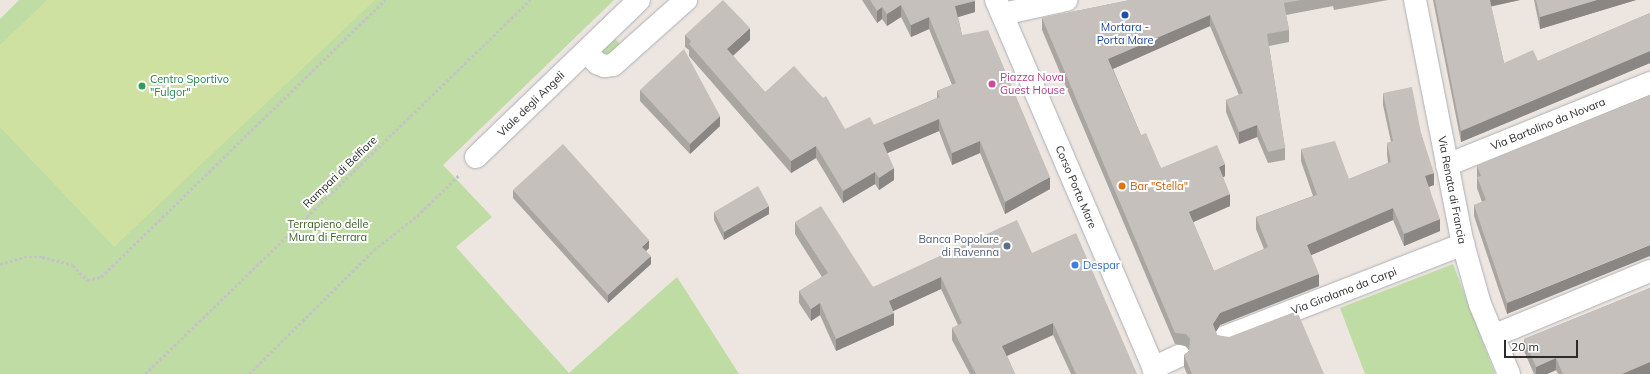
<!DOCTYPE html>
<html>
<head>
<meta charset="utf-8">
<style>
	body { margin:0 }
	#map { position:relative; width:1650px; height:374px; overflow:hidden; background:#ece5e0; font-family:Mulish,sans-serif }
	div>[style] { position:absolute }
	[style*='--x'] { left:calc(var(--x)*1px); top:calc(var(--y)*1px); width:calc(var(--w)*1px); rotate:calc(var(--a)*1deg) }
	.green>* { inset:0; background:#bedca3 }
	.pitch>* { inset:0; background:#cee1a0 }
	.path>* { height:2.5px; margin-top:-1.25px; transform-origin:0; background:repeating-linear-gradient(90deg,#c4c4c4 0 3px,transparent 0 5px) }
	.roads { filter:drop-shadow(0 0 1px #acb0b6) drop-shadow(0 0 1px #acb0b6) }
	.minor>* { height:22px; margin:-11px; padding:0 11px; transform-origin:11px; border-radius:11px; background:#fff }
	.tertiary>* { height:22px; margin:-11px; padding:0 11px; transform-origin:11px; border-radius:11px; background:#fff }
	.wall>* { inset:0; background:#a9a5a1 }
	.shaded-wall>* { inset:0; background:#8a8683 }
	.building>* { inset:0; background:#c5c0bb }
	.dots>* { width:11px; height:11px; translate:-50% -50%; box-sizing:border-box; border:2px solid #fff; border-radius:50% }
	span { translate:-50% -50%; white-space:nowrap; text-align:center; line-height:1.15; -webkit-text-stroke:4px #fff; paint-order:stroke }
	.transit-label { font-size:11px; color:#164399 }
	.hotel-label { font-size:11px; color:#b23c85 }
	.left { translate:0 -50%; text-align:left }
	.leisure-label { font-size:11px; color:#27864d }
	.street-label { font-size:11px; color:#2c2c2c }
	.food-label { font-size:11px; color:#c56008 }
	.park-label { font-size:11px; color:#396124 }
	.service-label { font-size:11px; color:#4e5e75 }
	.right { translate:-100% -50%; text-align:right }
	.shop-label { font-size:11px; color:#366cbe }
	.scale { position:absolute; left:1504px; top:340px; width:74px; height:18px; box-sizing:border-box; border:2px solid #2c2c2c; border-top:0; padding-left:5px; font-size:12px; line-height:14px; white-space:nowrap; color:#2c2c2c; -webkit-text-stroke:3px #fff; paint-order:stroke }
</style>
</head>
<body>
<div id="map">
	<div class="green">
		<i style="clip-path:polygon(19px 0,614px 0,443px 165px,492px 217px,456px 247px,569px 373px,677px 277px,739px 374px,0 374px,0 19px)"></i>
		<i style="clip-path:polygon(610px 33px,628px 53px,619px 62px,588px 54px)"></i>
		<i style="clip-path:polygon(1453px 264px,1495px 374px,1365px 374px,1340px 308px)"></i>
	</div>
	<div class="pitch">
		<i style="clip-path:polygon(47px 0,375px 0,114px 247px,0 127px,0 45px)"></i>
	</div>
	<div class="path">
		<i style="--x:0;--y:264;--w:25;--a:-16"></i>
		<i style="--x:24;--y:257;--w:18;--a:0"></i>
		<i style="--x:42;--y:257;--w:32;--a:14"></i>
		<i style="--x:73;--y:265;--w:21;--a:47"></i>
		<i style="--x:87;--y:280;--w:14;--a:-12"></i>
		<i style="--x:101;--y:277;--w:397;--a:-44.3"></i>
		<i style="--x:145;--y:374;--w:537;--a:-44.17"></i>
		<i style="--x:249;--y:374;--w:176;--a:-44.8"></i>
		<i style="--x:374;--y:250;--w:55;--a:-38.3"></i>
		<i style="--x:417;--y:216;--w:60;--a:-44.3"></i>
	</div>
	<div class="roads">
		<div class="minor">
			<i style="--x:1415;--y:0;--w:249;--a:78.9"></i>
			<i style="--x:1463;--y:244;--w:62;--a:74.2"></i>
			<i style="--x:1480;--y:304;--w:76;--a:67.5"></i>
			<i style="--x:1003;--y:14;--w:65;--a:-12.5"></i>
			<i style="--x:586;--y:51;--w:16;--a:47"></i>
			<i style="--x:597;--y:63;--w:8;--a:23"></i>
			<i style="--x:604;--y:66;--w:9;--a:-6"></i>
			<i style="--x:613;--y:65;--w:98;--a:-41.7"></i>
			<i style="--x:476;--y:157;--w:226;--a:-43.9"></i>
			<i style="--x:1447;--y:165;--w:219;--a:-22"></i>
			<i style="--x:1493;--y:336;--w:170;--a:-22.5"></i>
			<i style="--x:1225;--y:337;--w:256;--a:-21.3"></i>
			<i style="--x:1153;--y:368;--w:29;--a:-25"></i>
		</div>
		<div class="tertiary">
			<i style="--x:996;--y:0;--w:407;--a:66.8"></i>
		</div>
	</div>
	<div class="wall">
		<i style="clip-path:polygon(862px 0,975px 0,975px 12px,958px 17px,962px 35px,1050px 189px,1005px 214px,980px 153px,952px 165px,939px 131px,887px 153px,894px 180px,879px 190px,875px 184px,843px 203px,816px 158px,791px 173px,689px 56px,689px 50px,685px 47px,685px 35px,750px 40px,733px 56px,765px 92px,845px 129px,874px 125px,937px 98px,937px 91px,952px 85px,929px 29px,911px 37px,901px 17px,887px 26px,882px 19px,877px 23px)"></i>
		<i style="clip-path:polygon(1130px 0,1388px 0,1334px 10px,1333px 6px,1286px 15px,1289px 30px,1289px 42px,1269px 46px,1285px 148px,1285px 160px,1268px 163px,1257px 137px,1239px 144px,1226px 112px,1226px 100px,1239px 95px,1210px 26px,1113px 69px,1141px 135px,1161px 168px,1225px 176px,1223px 177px,1230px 206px,1193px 222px,1214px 271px,1264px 249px,1256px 229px,1256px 217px,1313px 196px,1301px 161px,1301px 149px,1349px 179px,1388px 163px,1387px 154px,1387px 143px,1391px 142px,1383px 105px,1383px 93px,1421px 133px,1434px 185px,1429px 187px,1440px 231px,1404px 246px,1393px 220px,1311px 255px,1319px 286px,1220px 325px,1216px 332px,1217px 335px,1324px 374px,1187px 374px,1184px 367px,1184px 355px,1189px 351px,1189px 350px,1186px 346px,1175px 344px,1042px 30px,1042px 18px)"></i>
		<i style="clip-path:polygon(1433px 0,1520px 0,1491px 6px,1504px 63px,1538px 61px,1650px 13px,1650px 63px,1461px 142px)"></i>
		<i style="clip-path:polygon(1534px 0,1636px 0,1540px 29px)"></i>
		<i style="clip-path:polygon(640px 90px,720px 126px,690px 154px,640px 101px)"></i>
		<i style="clip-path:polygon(1650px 95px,1507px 314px,1474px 216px,1474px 205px,1482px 202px,1477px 188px,1477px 166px)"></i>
		<i style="clip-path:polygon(513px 190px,649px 248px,646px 251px,651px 264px,608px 303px,513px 198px)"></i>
		<i style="clip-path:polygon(714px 212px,769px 214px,724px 240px,714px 220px)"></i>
		<i style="clip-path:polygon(795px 222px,873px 287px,1032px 253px,1137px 374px,1071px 374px,1053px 335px,1007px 356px,1015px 374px,970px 374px,952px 340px,952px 328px,958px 325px,941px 289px,893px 311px,894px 325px,836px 351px,820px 315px,811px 321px,799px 303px,799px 291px,822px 277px,795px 234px)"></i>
		<i style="clip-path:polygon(1650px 288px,1650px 374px,1558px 374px,1556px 370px,1547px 374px,1534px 374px,1524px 351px,1524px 339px)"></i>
	</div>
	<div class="shaded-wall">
		<i style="clip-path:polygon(1489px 0,1520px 0,1489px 7px)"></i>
		<i style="clip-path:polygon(1597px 0,1636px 0,1540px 29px,1540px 17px)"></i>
		<i style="clip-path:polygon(975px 1px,975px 12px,955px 18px,955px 6px)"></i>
		<i style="clip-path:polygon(901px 5px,901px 17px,887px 26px,887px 14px)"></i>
		<i style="clip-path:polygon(882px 7px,882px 19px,877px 23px,877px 11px)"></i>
		<i style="clip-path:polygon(1210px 15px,1210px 26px,1108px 71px,1108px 59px)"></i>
		<i style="clip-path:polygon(929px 17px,929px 29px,911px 37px,911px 25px)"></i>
		<i style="clip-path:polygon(750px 28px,750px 40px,727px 61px,727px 49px)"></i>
		<i style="clip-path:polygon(1650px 51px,1650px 63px,1461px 142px,1461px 131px)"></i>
		<i style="clip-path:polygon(720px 116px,720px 126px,690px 154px,690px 144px)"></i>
		<i style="clip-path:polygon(939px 119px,939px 131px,883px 155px,883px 143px)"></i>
		<i style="clip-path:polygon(1257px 125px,1257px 137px,1239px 144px,1239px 132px)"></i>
		<i style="clip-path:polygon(980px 141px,980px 153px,952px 165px,952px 153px)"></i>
		<i style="clip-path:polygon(816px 146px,816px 158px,791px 173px,791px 161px)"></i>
		<i style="clip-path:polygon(1225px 164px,1225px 176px,1219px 179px,1219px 167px)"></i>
		<i style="clip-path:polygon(894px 168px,894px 180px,879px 190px,879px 178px)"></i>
		<i style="clip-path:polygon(875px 172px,875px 184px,843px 203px,843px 191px)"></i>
		<i style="clip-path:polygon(1434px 173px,1434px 185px,1425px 188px,1425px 176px)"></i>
		<i style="clip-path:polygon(1050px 177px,1050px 189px,1005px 214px,1005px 202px)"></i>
		<i style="clip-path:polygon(1230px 194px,1230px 206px,1189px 224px,1189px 212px)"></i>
		<i style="clip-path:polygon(769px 206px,769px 214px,724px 240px,724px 232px)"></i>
		<i style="clip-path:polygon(1393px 208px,1393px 220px,1307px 257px,1307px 245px)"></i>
		<i style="clip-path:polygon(1440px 219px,1440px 231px,1404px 246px,1404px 234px)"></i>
		<i style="clip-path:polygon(649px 240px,649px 248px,642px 255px,642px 247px)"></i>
		<i style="clip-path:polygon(1650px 245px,1650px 256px,1507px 314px,1507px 303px)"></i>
		<i style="clip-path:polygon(651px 256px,651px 264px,608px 303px,608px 295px)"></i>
		<i style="clip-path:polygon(1319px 274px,1319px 286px,1220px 325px,1213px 336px,1213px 324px,1220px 313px)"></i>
		<i style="clip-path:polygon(941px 277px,941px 289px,889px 313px,889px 301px)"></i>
		<i style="clip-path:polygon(820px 303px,820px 315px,811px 321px,811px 309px)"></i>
		<i style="clip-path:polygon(894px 313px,894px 325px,836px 351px,836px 339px)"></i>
		<i style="clip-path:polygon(1053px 323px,1053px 335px,1002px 358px,1002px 346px)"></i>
		<i style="clip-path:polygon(1556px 358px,1556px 370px,1547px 374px,1536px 374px,1536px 367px)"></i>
		<i style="clip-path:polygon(1650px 362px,1650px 374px,1622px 374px)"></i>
	</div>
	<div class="building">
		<i style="clip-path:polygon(723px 0,750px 28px,727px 49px,765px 92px,794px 66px,823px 98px,826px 96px,845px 129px,870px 117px,874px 125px,940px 97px,937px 91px,956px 83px,929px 17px,911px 25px,901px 5px,887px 14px,882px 7px,877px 11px,870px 0,975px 0,975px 1px,955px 6px,962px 35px,988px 30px,1050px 177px,1005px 202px,980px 141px,952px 153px,939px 119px,883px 143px,894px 168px,879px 178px,875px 172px,843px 191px,816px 146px,791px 161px,689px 44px,691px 41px,685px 35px)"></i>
		<i style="clip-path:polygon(1130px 0,1301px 0,1284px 3px,1289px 30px,1267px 34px,1285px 148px,1268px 152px,1257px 125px,1239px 132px,1226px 100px,1243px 93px,1210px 15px,1108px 59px,1141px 135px,1146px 133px,1161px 168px,1217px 145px,1225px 164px,1219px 167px,1230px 194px,1189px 212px,1214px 271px,1268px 247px,1256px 217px,1317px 195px,1301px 149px,1335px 141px,1349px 179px,1391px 162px,1387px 143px,1393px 141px,1383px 93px,1412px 87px,1421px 133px,1434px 173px,1425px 176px,1440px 219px,1404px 234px,1393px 208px,1307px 245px,1319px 274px,1220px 313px,1213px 324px,1217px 335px,1229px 337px,1297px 311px,1324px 374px,1192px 374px,1184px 355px,1189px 351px,1190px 339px,1186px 334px,1175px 333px,1042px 18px)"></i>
		<i style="clip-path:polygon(1435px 0,1490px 0,1504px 63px,1533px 50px,1538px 61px,1650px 13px,1650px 51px,1461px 131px)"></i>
		<i style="clip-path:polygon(1536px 0,1597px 0,1540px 17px)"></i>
		<i style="clip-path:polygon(684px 49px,720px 116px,690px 144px,640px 90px)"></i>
		<i style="clip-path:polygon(1650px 95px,1650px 245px,1507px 303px,1474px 205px,1486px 200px,1477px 177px,1481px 176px,1477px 166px)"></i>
		<i style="clip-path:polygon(563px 144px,649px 240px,642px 247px,651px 256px,608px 295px,513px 190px)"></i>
		<i style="clip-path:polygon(758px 186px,769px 206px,724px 232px,714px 212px)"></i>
		<i style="clip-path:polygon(821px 206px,873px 287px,1017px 220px,1032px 253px,1076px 233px,1137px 374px,1076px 374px,1053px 323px,1002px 346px,1015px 374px,976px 374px,952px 328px,962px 323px,941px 277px,889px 301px,894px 313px,836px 339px,820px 303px,811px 309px,799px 291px,828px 273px,795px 222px)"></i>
		<i style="clip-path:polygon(1650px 288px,1650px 362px,1622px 374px,1563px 374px,1556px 358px,1536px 367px,1524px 339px)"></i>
	</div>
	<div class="dots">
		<i style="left:1125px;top:15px;background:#1a4fb4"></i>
		<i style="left:992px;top:84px;background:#d1479c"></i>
		<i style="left:142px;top:86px;background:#2e9e5b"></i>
		<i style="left:1122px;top:186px;background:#e8710a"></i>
		<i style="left:1007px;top:246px;background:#5c6f8a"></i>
		<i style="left:1075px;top:265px;background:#3f7fe0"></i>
	</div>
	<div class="transit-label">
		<span style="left:1125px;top:34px">Mortara -<br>Porta Mare</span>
	</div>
	<div class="hotel-label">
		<span class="left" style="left:1000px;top:84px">Piazza Nova<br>Guest House</span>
	</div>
	<div class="leisure-label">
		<span class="left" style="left:150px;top:86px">Centro Sportivo<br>"Fulgor"</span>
	</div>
	<div class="street-label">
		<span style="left:531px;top:104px;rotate:-44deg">Viale degli Angeli</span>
		<span style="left:1548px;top:124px;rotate:-22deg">Via Bartolino da Novara</span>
		<span style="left:340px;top:172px;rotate:-44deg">Rampari di Belfiore</span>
		<span style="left:1076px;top:187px;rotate:67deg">Corso Porta Mare</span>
		<span style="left:1452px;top:190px;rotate:79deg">Via Renata di Francia</span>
		<span style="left:1344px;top:291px;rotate:-21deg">Via Girolamo da Carpi</span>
	</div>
	<div class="food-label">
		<span class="left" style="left:1130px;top:186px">Bar "Stella"</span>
	</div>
	<div class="park-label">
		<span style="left:328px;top:231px">Terrapieno delle<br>Mura di Ferrara</span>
	</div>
	<div class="service-label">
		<span class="right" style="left:999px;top:246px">Banca Popolare<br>di Ravenna</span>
	</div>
	<div class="shop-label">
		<span class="left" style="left:1083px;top:265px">Despar</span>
	</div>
	<div class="scale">20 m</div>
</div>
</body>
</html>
